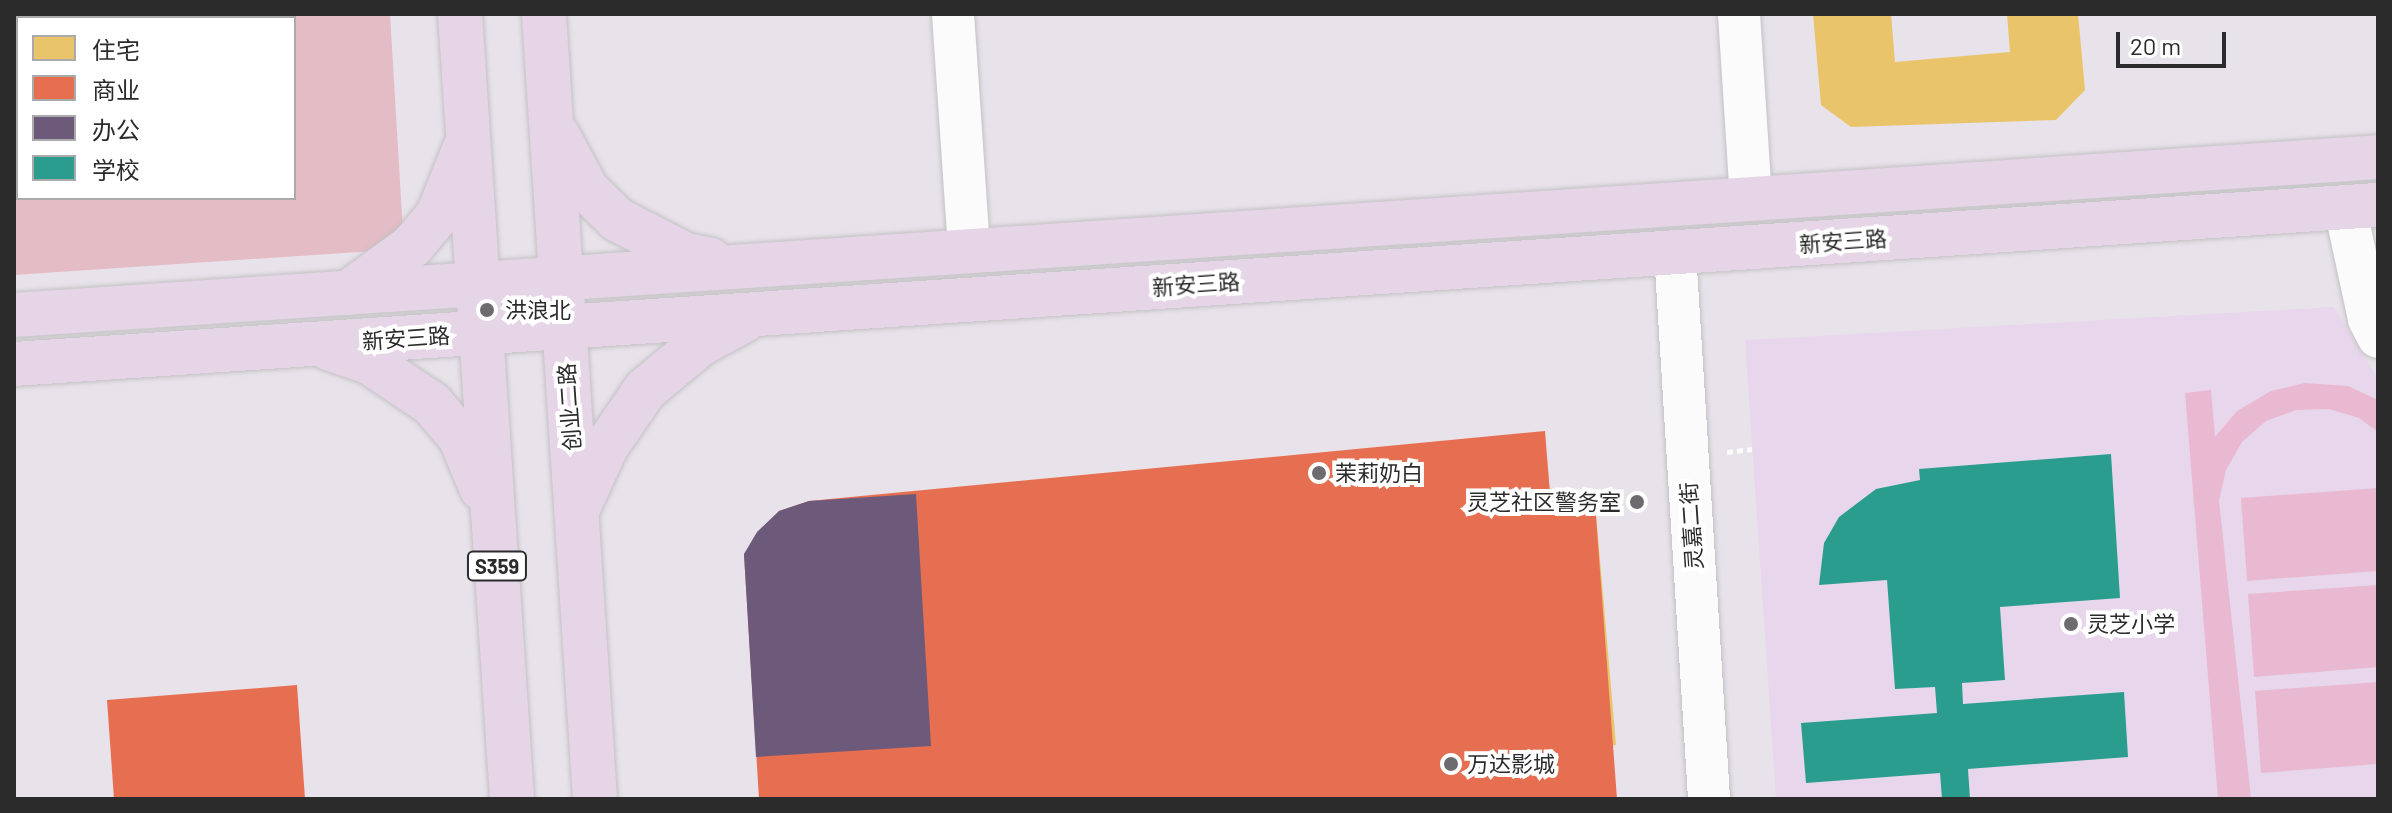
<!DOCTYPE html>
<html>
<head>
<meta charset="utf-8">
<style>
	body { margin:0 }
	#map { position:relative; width:2392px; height:813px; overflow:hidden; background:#e8e2ea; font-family:Barlow,"Noto Sans SC",sans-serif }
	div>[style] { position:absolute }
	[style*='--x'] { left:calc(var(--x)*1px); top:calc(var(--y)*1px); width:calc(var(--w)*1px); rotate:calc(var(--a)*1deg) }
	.education>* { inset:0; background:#e8d7ec }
	.green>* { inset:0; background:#e4bcc6 }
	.pitch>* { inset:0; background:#e8b9d0 }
	.homes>* { inset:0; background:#e9c46a }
	.shops>* { inset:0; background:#e76f51 }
	.offices>* { inset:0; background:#6d597a }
	.schools>* { inset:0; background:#2a9d8f }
	.path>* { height:5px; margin-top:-2.5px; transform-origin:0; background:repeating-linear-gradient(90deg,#fcfbfc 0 6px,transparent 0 10px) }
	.roads { filter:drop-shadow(0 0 2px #c2c2c3) drop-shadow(0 0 2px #c2c2c3) }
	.street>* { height:42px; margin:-21px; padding:0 21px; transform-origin:21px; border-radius:21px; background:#fcfbfc }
	.primary>* { height:44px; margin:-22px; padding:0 22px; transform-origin:22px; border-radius:22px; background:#e5d5e7 }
	.dots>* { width:22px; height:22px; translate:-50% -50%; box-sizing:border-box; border:4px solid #fff; border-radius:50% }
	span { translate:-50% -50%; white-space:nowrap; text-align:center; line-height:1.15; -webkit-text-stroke:8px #fff; paint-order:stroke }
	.shield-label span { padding:2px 6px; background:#fff; border:2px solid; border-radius:6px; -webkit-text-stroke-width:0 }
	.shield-label { font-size:20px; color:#2b2b2b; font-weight:700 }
	.street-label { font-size:22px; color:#2b2b2b }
	.poi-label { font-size:22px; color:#2b2b2b }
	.left { translate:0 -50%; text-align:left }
	.right { translate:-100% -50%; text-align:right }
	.frame { position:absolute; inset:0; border:16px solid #2b2b2b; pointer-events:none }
	.legend { position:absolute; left:16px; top:16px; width:280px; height:184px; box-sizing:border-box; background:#fff; border:2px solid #aaa; margin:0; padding:10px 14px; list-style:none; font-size:24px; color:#2b2b2b }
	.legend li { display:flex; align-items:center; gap:16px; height:40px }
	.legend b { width:40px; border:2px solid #aaa }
	.scale { position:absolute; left:2116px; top:32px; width:110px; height:36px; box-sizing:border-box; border:4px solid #2b2b2b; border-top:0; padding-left:10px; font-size:24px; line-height:28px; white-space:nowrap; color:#2b2b2b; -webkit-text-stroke:6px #fff; paint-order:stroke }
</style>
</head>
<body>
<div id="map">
	<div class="education">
		<i style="clip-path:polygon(2334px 307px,2378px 379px,2378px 799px,1776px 799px,1745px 340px)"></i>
	</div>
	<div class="green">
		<i style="clip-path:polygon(evenodd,14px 14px,390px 14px,404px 249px,14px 275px,14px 14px,18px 18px,294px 18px,294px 198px,18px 198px,18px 18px)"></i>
	</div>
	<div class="pitch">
		<i style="clip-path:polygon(2305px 383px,2348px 386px,2378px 400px,2378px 432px,2359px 418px,2329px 409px,2296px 410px,2266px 421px,2242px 442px,2226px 470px,2219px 501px,2251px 799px,2218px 799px,2185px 393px,2211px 390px,2215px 437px,2237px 411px,2271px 391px)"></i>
		<i style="clip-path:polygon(2378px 488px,2378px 571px,2247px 581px,2241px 498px)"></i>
		<i style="clip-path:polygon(2378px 585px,2378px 667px,2254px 677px,2248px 594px)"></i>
		<i style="clip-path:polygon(2378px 682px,2378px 764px,2261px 773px,2255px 691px)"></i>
	</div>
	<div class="homes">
		<i style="clip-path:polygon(1813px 14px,1891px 14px,1895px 62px,2010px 52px,2007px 14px,2078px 14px,2085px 90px,2056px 120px,1851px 127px,1821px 105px)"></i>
		<i style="clip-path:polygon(1547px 458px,1550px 494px,1594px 490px,1616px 745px,1558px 751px,1594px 778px,1578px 799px,1504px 799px,1497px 794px,1540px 740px,1535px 681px,1507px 683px,1502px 627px,1532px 625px,1523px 527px,1462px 533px,1467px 585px,1391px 592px,1380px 473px)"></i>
	</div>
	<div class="shops">
		<i style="clip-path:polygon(1545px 431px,1550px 494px,1594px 490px,1617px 799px,759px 799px,744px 554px,779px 511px,809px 501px)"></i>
		<i style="clip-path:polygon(297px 685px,305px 799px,114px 799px,107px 700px)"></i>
	</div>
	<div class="offices">
		<i style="clip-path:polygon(916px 494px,931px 746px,756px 757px,744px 554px,757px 532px,779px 511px,809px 501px)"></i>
	</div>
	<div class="schools">
		<i style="clip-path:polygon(2111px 454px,2120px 598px,2000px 607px,2005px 680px,1962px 683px,1963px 704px,2124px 692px,2128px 757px,1968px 769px,1970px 799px,1942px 799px,1940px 773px,1806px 783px,1801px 723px,1937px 713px,1935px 687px,1895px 689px,1887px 580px,1819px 585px,1824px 543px,1839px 517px,1876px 489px,1920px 480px,1919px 469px)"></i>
	</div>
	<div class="path">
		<i style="--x:1727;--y:452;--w:25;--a:-7"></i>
	</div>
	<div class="roads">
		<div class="street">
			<i style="--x:953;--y:14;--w:238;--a:86.1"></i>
			<i style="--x:1739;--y:14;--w:185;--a:86.3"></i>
			<i style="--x:2345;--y:207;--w:115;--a:77.9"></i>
			<i style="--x:2369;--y:319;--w:20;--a:63"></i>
			<i style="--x:1675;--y:252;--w:548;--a:86.44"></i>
		</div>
		<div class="primary">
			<i style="--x:460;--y:14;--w:787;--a:86.21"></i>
			<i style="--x:544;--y:14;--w:787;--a:86.28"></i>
			<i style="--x:558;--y:136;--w:61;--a:61.8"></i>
			<i style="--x:587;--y:190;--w:43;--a:44.1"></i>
			<i style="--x:618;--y:220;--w:76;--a:27.2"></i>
			<i style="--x:686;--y:255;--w:25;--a:11"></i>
			<i style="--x:348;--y:293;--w:79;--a:-36.3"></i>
			<i style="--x:412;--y:246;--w:40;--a:-50"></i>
			<i style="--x:438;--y:215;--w:70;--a:-68.2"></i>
			<i style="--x:14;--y:315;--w:2369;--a:-3.82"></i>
			<i style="--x:328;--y:348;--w:43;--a:18.9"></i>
			<i style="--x:369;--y:362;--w:76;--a:33.7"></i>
			<i style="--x:432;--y:404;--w:43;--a:49.7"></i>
			<i style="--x:460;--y:437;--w:56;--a:67.1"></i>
			<i style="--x:14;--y:364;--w:2369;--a:-3.85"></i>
			<i style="--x:579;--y:506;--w:65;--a:-65.4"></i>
			<i style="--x:606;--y:447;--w:69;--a:-55.6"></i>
			<i style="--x:645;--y:390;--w:72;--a:-39.9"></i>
			<i style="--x:700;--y:344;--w:49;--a:-28.1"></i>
		</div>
	</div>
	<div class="dots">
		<i style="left:487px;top:310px;background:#6d6b6e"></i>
		<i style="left:1319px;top:473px;background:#6d6b6e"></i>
		<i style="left:1637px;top:502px;background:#6d6b6e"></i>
		<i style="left:2071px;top:624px;background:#6d6b6e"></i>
		<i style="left:1451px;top:764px;background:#6d6b6e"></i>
	</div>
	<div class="shield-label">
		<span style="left:497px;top:566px">S359</span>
	</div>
	<div class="street-label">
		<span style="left:1843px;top:241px;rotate:-4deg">新安三路</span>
		<span style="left:1196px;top:284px;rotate:-4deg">新安三路</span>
		<span style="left:406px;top:338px;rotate:-4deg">新安三路</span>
		<span style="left:569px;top:407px;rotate:-94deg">创业二路</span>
		<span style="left:1691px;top:526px;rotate:-94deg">灵嘉二街</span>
	</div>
	<div class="poi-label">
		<span class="left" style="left:505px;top:310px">洪浪北</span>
		<span class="left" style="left:1335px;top:473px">茉莉奶白</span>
		<span class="right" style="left:1621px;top:502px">灵芝社区警务室</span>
		<span class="left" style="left:2087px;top:624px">灵芝小学</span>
		<span class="left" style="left:1467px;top:764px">万达影城</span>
	</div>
	<div class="frame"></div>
	<ul class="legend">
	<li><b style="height:22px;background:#e9c46a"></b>住宅</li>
	<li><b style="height:22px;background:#e76f51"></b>商业</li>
	<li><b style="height:22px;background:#6d597a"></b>办公</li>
	<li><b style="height:22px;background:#2a9d8f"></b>学校</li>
	</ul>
	<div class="scale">20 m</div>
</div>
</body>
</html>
